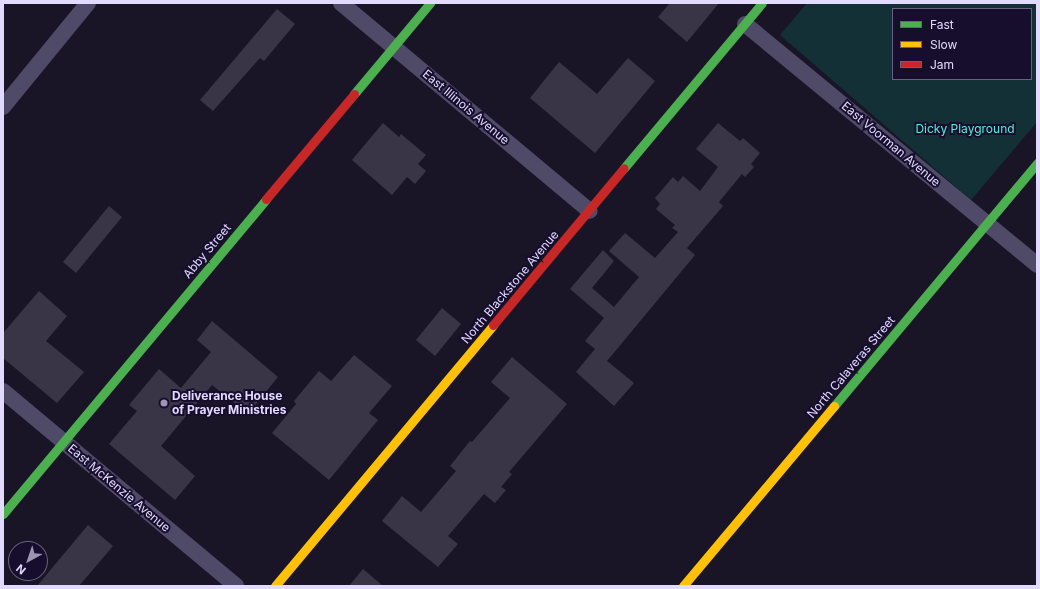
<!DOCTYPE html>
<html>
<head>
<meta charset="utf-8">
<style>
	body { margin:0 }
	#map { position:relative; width:1040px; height:589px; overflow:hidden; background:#1a1526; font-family:Inter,sans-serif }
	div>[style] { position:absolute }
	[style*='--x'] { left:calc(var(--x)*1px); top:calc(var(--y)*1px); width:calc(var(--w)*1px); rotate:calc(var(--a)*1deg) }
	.green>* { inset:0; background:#123036 }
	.building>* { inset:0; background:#3a3447 }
	.street>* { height:16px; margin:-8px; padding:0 8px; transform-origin:8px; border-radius:8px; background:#4f4a67 }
	.fast>* { height:9px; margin:-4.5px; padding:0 4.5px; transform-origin:4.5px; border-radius:4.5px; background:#4caf50 }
	.slow>* { height:9px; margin:-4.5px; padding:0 4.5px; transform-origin:4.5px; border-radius:4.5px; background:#ffc107 }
	.jam>* { height:9px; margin:-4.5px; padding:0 4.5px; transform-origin:4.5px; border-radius:4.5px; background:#c62828 }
	.dots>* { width:11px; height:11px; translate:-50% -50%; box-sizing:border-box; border:2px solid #170e2d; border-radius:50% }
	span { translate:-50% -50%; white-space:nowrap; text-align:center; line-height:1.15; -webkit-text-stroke:4px #170e2d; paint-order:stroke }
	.street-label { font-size:12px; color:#e3daff }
	.park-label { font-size:12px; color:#59ecda }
	.poi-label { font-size:12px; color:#e3daff; font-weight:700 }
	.left { translate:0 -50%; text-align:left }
	.frame { position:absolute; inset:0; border:4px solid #e3daff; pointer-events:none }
	.legend { position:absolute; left:892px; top:8px; width:140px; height:72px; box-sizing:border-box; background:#170e2d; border:1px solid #696081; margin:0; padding:5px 7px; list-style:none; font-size:12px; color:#e3daff }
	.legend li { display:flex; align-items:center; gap:8px; height:20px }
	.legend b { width:20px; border:1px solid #696081 }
	.north { position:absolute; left:8px; top:541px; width:40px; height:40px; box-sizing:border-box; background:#170e2d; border:1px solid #696081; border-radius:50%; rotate:220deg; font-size:11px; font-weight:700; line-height:16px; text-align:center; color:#e3daff }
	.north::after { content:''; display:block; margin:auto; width:14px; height:18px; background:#9d95b3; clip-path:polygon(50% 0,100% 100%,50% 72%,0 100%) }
</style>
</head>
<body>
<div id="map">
	<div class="green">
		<i style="clip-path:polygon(evenodd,807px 3px,1037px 3px,1037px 122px,971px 200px,780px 35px,807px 3px,893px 9px,1031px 9px,1031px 79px,893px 79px,893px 9px)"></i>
	</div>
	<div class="building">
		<i style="clip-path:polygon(670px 3px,719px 3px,687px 42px,658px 17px)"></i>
		<i style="clip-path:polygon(277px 9px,295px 24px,264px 61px,260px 58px,213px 111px,200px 100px)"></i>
		<i style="clip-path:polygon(628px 58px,655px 81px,595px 153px,530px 98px,559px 62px,597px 94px)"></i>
		<i style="clip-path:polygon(383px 123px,399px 137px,401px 134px,426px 155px,418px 164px,426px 171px,415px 184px,407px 177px,392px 195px,352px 160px)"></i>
		<i style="clip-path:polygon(718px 123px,740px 141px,743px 138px,760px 153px,751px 164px,754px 167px,745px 177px,742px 174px,719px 202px,723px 206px,687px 248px,695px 255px,607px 361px,634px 383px,614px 406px,576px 372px,595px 349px,585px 341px,604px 318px,570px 289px,603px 250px,614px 261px,592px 288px,614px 307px,639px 277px,609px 251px,625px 233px,655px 258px,678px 232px,672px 228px,675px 225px,656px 209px,660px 204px,655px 198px,673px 177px,678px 182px,683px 176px,700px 191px,718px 167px,696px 149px)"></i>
		<i style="clip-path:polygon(109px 206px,122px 217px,76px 273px,63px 262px)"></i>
		<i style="clip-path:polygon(39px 291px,67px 316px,46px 341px,84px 372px,57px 403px,3px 358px,3px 333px)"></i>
		<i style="clip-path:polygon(442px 308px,461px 324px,435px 356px,416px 340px)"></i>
		<i style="clip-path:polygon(212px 321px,278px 377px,248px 414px,212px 385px,161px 446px,195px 476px,175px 500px,109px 444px,137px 411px,129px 405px,159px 369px,181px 388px,211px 352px,197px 340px)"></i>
		<i style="clip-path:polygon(354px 355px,392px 386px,369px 413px,378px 420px,329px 480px,272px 433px,296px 404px,294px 401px,319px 371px,331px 381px)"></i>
		<i style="clip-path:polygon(512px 357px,567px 404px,509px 472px,512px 474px,501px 487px,506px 490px,495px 503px,484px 494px,448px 536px,458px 544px,438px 567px,382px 521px,402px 496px,421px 512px,456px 471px,450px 466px,470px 441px,472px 442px,510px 398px,491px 382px)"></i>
		<i style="clip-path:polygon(88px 525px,113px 546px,79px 586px,37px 586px)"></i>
		<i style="clip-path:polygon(363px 569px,383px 586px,349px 586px)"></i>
	</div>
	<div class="street">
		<i style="--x:341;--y:3;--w:324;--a:39.9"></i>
		<i style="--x:745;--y:24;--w:379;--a:39.5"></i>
		<i style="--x:3;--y:107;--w:134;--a:-50.7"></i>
		<i style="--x:3;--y:391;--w:304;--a:39.9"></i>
	</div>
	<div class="fast">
		<i style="--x:354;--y:94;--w:119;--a:-50.1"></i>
		<i style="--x:624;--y:168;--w:215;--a:-50.1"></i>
		<i style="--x:834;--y:406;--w:317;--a:-50.1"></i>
		<i style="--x:3;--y:514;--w:410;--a:-50.1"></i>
	</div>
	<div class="slow">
		<i style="--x:275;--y:586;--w:340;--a:-50.1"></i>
		<i style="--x:683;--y:586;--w:235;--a:-50"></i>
	</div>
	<div class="jam">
		<i style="--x:266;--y:199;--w:137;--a:-50"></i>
		<i style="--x:493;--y:325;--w:204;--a:-50.2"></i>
	</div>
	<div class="dots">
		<i style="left:164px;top:403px;background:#9d95b3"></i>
	</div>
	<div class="street-label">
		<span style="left:466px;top:107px;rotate:40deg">East Illinois Avenue</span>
		<span style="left:891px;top:144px;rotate:40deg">East Voorman Avenue</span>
		<span style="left:207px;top:251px;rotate:-50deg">Abby Street</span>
		<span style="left:510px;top:287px;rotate:-50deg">North Blackstone Avenue</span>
		<span style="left:851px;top:367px;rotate:-50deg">North Calaveras Street</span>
		<span style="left:119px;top:488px;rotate:40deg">East McKenzie Avenue</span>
	</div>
	<div class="park-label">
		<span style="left:965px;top:129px">Dicky Playground</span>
	</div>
	<div class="poi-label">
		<span class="left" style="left:172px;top:403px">Deliverance House<br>of Prayer Ministries</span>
	</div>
	<div class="frame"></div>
	<ul class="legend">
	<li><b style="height:5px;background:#4caf50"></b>Fast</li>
	<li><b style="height:5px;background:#ffc107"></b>Slow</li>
	<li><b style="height:5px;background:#c62828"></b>Jam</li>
	</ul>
	<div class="north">N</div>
</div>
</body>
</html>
